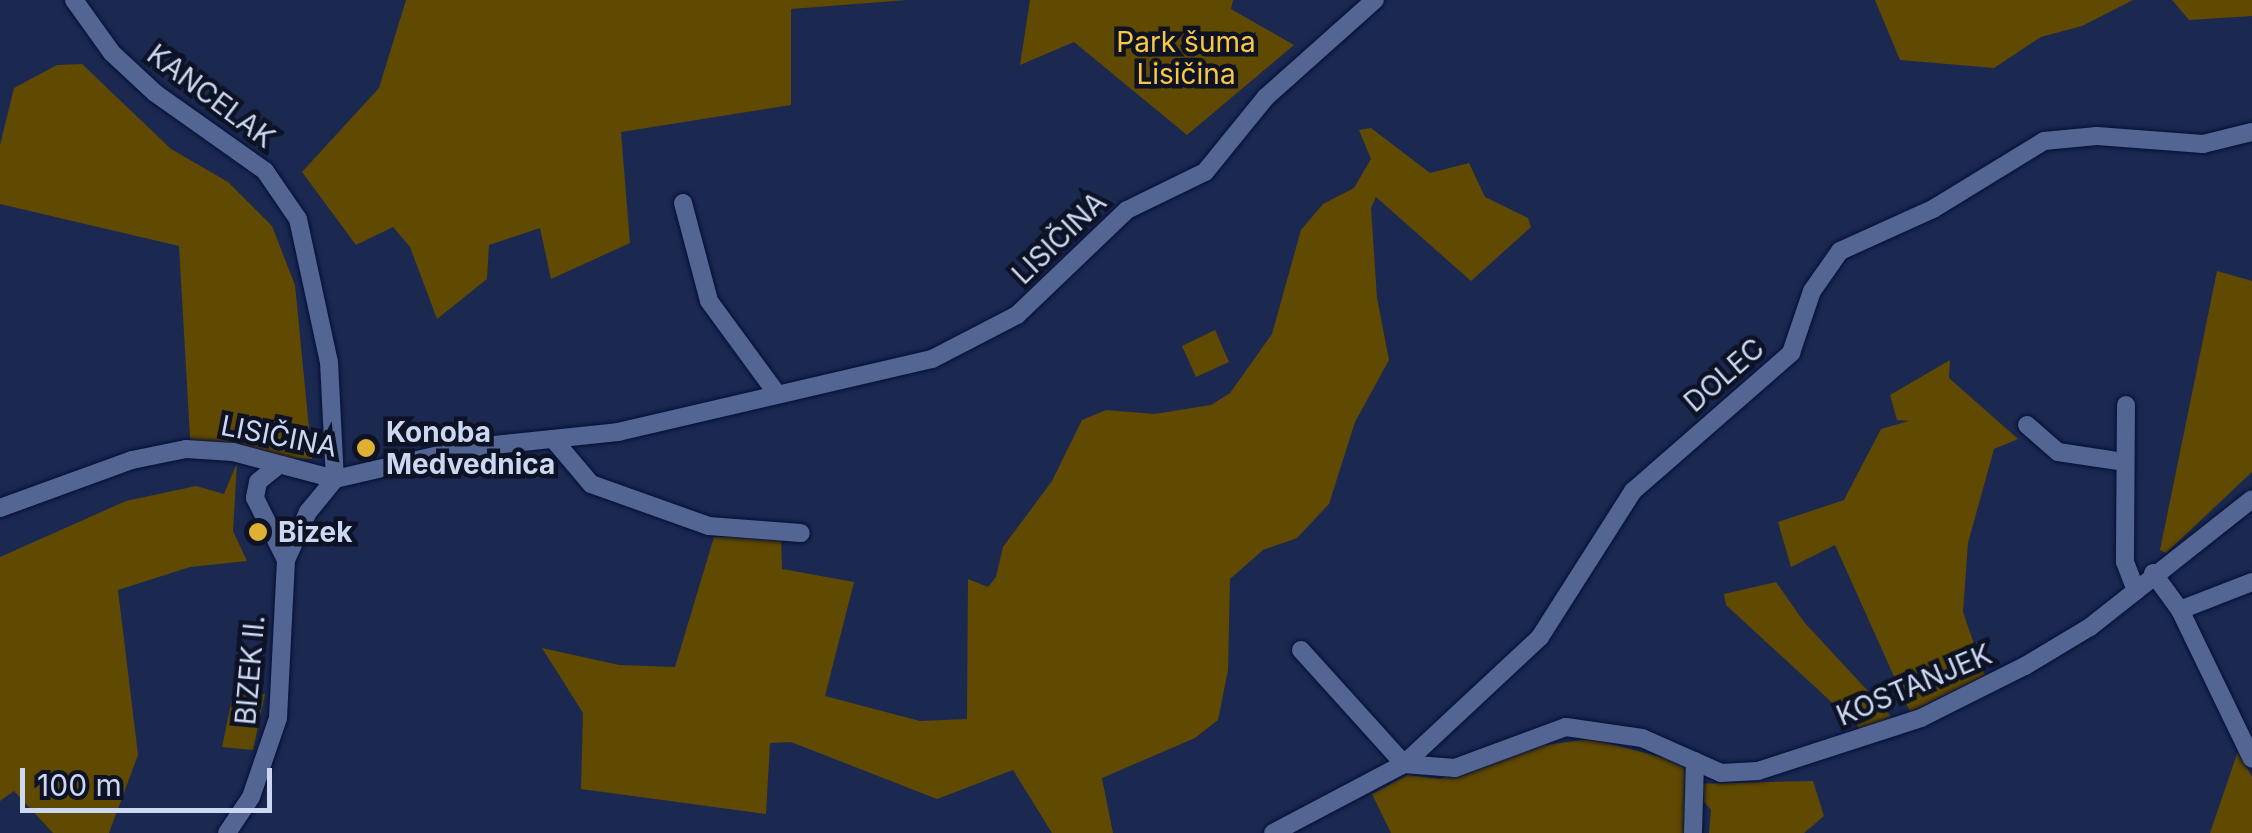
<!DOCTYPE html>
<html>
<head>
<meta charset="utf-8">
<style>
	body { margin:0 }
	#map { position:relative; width:2252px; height:833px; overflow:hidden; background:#1b2951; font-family:Inter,sans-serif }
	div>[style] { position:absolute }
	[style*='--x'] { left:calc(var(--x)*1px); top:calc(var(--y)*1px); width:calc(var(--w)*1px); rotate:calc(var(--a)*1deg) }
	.green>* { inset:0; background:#604900 }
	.roads { filter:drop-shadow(0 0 2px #060f35) drop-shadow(0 0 2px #060f35) }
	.minor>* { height:18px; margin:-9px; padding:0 9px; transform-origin:9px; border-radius:9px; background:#536593 }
	.dots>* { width:28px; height:28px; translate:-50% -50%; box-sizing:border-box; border:5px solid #0d1325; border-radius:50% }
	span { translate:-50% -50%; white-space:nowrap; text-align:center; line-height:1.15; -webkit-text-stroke:9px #0d1325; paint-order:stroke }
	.park-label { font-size:28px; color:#fac840 }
	.street-label { font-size:28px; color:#ccd7f1 }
	.poi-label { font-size:28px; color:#ccd7f1; font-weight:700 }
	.left { translate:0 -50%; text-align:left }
	.scale { position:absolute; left:20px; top:768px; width:252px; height:45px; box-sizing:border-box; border:5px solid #ccd7f1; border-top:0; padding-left:12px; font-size:30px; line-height:35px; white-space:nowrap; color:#ccd7f1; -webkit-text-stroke:8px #0d1325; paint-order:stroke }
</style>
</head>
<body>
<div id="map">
	<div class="green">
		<i style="clip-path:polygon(406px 0,907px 0,791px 9px,791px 105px,621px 132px,630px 243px,551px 279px,540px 228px,489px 245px,487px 279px,437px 319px,410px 247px,393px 227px,356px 245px,302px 172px,379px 88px)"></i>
		<i style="clip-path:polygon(1030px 0,1233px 0,1231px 9px,1294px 45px,1187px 135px,1074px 42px,1020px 65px)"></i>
		<i style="clip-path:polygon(1875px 0,2133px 0,2082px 26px,2041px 37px,1994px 68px,1900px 60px)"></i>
		<i style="clip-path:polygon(2172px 0,2252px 0,2252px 16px,2189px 20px)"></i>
		<i style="clip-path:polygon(82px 64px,171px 149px,228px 182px,272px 226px,295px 285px,312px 459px,191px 454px,179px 246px,0 204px,0 145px,14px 88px,57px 65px)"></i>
		<i style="clip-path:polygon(1371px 128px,1430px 173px,1469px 163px,1485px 197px,1528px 218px,1531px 227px,1471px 281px,1376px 197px,1371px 208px,1377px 298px,1389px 360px,1355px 422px,1329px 504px,1297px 538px,1263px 550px,1230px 579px,1228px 670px,1218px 720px,1195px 738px,1102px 778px,1113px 833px,1052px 833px,1013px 770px,937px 799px,791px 742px,770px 743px,766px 814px,581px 789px,583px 713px,542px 648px,619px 665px,675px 667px,714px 537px,781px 536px,782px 569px,854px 582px,825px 696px,920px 721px,967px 719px,968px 579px,988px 587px,996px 577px,1003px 547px,1052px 481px,1082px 420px,1106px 410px,1154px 414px,1211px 405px,1230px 393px,1272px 334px,1301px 230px,1323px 204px,1354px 188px,1371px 159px,1359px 130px)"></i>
		<i style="clip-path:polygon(2217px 271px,2252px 281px,2252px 472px,2166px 553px,2160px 550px)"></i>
		<i style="clip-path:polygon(1215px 330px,1229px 362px,1196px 377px,1182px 346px)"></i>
		<i style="clip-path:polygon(1950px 360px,1949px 378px,2018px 439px,1994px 449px,1968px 543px,1963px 612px,1985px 676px,1910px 712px,1835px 545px,1791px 567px,1778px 522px,1844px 500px,1881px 429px,1909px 421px,1897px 420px,1890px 395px)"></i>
		<i style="clip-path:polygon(237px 463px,233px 531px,247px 561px,190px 567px,118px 590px,138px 755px,109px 833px,53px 833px,14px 791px,0 801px,0 557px,126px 501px,196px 486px,224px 494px)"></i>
		<i style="clip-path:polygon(1776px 582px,1804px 622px,1891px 716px,1864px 732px,1726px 605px,1724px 594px)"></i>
		<i style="clip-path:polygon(233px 694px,265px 694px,253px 750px,222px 747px)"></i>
		<i style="clip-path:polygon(1591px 739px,1688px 764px,1684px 833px,1391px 833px,1372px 794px,1408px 775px,1440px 779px,1530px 747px)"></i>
		<i style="clip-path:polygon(2238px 751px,2252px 777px,2252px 833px,2210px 833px)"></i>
		<i style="clip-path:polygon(1813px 781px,1824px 816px,1804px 833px,1709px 833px,1711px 810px,1689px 784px)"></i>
	</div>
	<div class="roads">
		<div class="minor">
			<i style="--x:74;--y:0;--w:65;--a:54.4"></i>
			<i style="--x:112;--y:53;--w:59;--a:42.9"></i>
			<i style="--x:155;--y:93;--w:135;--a:35.3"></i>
			<i style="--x:265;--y:171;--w:58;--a:55.5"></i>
			<i style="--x:298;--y:219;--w:146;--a:77.8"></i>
			<i style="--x:329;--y:362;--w:117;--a:87.1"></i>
			<i style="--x:683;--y:203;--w:101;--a:75.1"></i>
			<i style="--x:709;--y:301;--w:115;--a:53.8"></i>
			<i style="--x:2126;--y:405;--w:157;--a:90.4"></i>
			<i style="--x:2125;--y:562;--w:31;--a:69"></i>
			<i style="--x:2027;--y:425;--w:41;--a:41.1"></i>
			<i style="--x:2058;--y:452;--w:68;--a:8.5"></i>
			<i style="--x:553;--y:439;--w:59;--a:49.8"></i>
			<i style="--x:591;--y:484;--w:125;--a:19.6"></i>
			<i style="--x:709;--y:526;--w:92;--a:4.4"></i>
			<i style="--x:275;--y:468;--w:22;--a:141"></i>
			<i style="--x:258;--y:482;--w:16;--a:101"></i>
			<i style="--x:255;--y:498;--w:69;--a:63.4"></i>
			<i style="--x:0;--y:508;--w:140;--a:-20"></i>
			<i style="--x:132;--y:460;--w:55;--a:-11.5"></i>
			<i style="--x:186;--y:449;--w:47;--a:3.7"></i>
			<i style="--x:233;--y:452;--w:106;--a:14.8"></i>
			<i style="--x:335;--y:479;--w:143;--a:-13"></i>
			<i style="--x:474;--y:447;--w:145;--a:-5.9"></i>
			<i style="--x:618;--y:432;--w:322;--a:-13.1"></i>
			<i style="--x:932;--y:359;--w:96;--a:-27.4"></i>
			<i style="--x:1017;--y:315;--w:152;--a:-43.7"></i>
			<i style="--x:1127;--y:210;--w:87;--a:-26"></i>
			<i style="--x:1205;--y:172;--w:97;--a:-50.9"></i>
			<i style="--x:1266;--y:97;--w:146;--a:-41.7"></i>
			<i style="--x:2153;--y:573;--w:46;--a:53.9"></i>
			<i style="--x:2180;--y:610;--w:165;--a:64.2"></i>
			<i style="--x:2180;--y:610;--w:77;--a:-21.3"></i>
			<i style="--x:1301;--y:650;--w:154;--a:47.9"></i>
			<i style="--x:1404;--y:764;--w:51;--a:4.5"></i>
			<i style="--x:1455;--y:768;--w:118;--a:-20.3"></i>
			<i style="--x:1566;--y:727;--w:77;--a:8.2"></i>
			<i style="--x:1642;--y:738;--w:86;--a:23.9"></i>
			<i style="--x:1721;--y:773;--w:37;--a:-3"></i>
			<i style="--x:1758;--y:771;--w:171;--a:-18"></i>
			<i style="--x:1921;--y:718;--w:116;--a:-26.6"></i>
			<i style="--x:2025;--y:666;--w:76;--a:-31"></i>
			<i style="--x:2090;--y:627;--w:206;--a:-38.3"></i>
			<i style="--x:227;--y:833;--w:43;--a:-56.3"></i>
			<i style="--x:251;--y:797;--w:83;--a:-71.1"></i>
			<i style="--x:278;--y:718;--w:158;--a:-87.1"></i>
			<i style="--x:286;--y:560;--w:53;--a:-65.4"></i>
			<i style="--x:308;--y:512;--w:43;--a:-50.7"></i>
			<i style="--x:1273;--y:833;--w:148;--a:-27.8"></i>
			<i style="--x:1404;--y:764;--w:186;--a:-43"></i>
			<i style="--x:1540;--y:637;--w:173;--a:-57.5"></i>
			<i style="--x:1633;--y:491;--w:210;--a:-41.1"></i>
			<i style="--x:1791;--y:353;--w:65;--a:-71.3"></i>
			<i style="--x:1812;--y:291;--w:49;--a:-55"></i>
			<i style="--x:1840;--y:251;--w:102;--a:-24.3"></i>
			<i style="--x:1933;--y:209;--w:130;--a:-31.5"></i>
			<i style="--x:2044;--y:141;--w:53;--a:-5.4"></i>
			<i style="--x:2097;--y:136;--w:106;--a:4.3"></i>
			<i style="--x:2203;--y:144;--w:50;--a:-13.8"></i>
			<i style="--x:1693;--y:833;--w:72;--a:-88.4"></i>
		</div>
	</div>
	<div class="dots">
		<i style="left:366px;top:448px;background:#deb133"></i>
		<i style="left:258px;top:532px;background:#deb133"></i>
	</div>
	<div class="park-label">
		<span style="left:1186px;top:58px">Park šuma<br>Lisičina</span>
	</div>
	<div class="street-label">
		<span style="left:211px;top:96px;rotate:37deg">KANCELAK</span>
		<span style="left:1059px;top:238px;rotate:-44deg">LISIČINA</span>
		<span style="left:1724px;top:375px;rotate:-41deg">DOLEC</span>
		<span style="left:279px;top:436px;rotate:11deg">LISIČINA</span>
		<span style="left:250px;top:670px;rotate:-85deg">BIZEK II.</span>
		<span style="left:1914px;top:685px;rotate:-23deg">KOSTANJEK</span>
	</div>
	<div class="poi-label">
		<span class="left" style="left:386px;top:448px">Konoba<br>Medvednica</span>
		<span class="left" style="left:278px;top:532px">Bizek</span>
	</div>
	<div class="scale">100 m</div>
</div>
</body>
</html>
